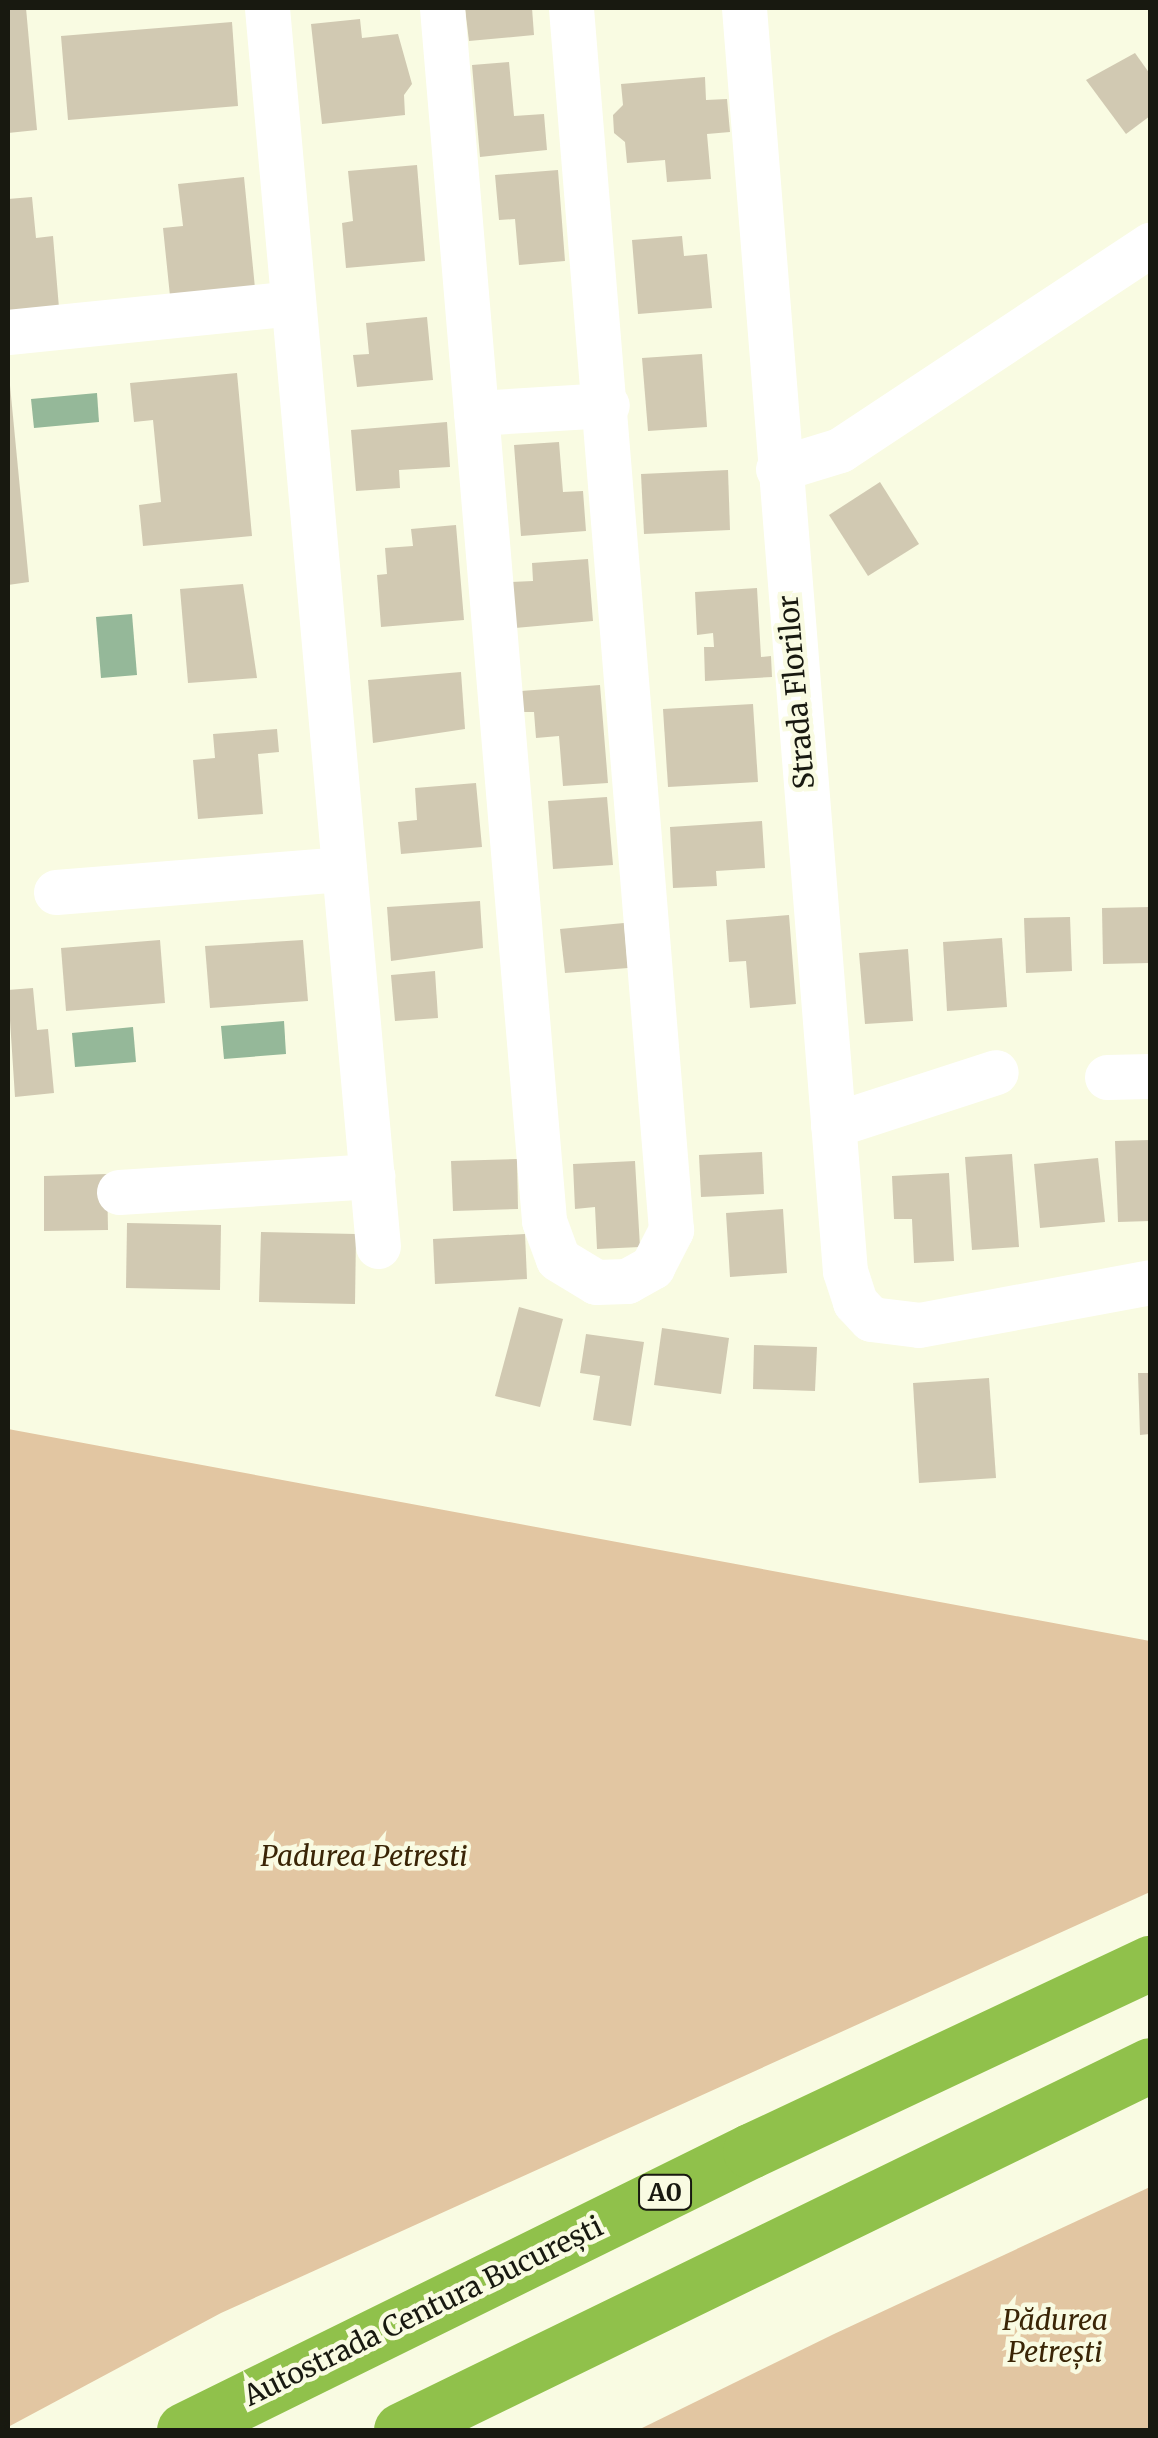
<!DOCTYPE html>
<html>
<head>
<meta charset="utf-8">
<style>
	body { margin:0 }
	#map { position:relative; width:1158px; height:2438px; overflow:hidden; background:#f9fbe2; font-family:Merriweather,serif }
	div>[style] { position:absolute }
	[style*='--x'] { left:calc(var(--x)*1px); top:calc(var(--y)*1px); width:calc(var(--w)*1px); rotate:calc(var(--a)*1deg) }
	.green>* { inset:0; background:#e2c6a2 }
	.water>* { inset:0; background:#95b899 }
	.building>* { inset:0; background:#d1c9b2 }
	.street>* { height:45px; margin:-22.5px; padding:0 22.5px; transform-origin:22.5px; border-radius:22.5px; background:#fff }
	.highway>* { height:55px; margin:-27.5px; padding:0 27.5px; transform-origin:27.5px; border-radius:27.5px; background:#90c14b }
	span { translate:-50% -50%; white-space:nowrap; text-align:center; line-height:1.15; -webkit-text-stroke:9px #f9fbe2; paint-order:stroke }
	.shield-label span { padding:2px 8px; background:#f9fbe2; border:2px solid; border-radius:8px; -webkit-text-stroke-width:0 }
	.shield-label { font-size:25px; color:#181910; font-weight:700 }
	.street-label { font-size:28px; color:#181910 }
	.park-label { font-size:28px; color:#3a2506; font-style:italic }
	.frame { position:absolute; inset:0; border:10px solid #181910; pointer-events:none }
</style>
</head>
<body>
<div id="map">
	<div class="green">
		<i style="clip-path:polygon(8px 1429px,1150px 1641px,1150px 1892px,221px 2313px,8px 2427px)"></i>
		<i style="clip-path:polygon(1150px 2187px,1150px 2430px,638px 2430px,834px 2334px)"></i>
	</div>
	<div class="water">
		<i style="clip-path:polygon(97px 393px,99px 422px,34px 428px,31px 399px)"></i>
		<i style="clip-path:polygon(132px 614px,137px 675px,101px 678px,96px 617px)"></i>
		<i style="clip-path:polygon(284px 1021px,286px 1054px,224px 1059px,221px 1026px)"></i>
		<i style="clip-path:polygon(133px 1027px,136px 1062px,75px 1067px,72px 1033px)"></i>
	</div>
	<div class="building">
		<i style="clip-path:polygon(8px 8px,26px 8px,37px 130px,8px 133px)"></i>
		<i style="clip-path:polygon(465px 8px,532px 8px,534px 35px,469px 41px)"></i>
		<i style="clip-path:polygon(360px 19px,362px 38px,398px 34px,412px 84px,404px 95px,405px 115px,322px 124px,311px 24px)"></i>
		<i style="clip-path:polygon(232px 22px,238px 106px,68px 120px,61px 36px)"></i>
		<i style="clip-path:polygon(1135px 53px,1150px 74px,1150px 116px,1126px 134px,1086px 80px)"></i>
		<i style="clip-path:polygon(509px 62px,514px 116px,544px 114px,547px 150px,480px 157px,472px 65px)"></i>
		<i style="clip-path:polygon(705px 77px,706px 100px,727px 99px,730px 132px,707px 134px,711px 179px,667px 182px,665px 160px,627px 163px,625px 142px,614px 133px,613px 115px,623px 105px,621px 84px)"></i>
		<i style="clip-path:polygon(417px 165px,425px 261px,346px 268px,342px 223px,353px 221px,348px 171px)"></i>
		<i style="clip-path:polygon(558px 170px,565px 261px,519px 265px,515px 219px,499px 220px,495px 175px)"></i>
		<i style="clip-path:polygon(244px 177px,255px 288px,170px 296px,163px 228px,183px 226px,178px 184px)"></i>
		<i style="clip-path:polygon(32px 197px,36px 238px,53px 236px,59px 308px,8px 313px,8px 199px)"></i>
		<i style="clip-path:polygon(682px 236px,684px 256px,707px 254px,712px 308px,638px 314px,632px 240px)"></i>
		<i style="clip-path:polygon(427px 317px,433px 380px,357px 387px,353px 355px,369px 354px,366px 323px)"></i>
		<i style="clip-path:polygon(702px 354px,707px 427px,648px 431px,642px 358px)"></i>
		<i style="clip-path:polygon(8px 365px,29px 582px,8px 585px)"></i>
		<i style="clip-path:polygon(237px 373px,252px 536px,143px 546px,139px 505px,161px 502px,153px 420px,134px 422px,130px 383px)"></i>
		<i style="clip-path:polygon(447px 422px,450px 467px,399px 470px,400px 488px,356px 491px,351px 430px)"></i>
		<i style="clip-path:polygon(559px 442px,563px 492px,583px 491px,586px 531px,521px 536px,514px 445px)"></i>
		<i style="clip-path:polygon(728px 470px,730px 530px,644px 534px,641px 474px)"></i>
		<i style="clip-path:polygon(880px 482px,919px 544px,868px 576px,829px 515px)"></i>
		<i style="clip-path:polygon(456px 525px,464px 620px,381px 627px,377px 575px,387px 574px,385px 548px,413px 546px,411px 529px)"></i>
		<i style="clip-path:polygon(588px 559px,593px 621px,515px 628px,511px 582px,533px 581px,532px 563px)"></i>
		<i style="clip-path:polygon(243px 584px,257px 678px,188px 683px,180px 589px)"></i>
		<i style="clip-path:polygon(757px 588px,761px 657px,771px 656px,772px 677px,705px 681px,704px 647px,714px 647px,713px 633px,697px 635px,695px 592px)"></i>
		<i style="clip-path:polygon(461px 672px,465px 729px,373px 743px,368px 680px)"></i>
		<i style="clip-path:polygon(600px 685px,608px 783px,563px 786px,559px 736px,536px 738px,534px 712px,523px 712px,521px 691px)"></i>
		<i style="clip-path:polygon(753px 704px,758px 782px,668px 787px,663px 709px)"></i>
		<i style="clip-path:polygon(277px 729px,279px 752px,258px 754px,263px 814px,198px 819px,193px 760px,215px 758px,213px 734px)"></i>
		<i style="clip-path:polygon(476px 783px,482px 847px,401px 854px,398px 822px,417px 820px,415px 788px)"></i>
		<i style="clip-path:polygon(607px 797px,613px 865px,553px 869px,548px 801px)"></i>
		<i style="clip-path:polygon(762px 821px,765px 868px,716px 871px,717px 886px,673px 888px,670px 827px)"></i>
		<i style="clip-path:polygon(480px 901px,483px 948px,391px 961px,387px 907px)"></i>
		<i style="clip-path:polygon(1150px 907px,1150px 963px,1103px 964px,1102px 908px)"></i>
		<i style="clip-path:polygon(789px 915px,796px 1004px,750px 1008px,746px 961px,729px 962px,726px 920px)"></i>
		<i style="clip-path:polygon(1070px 917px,1072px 971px,1026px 973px,1024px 918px)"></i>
		<i style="clip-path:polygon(624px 923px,628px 968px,565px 973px,560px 929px)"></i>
		<i style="clip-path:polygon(1002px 938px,1007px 1007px,947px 1011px,943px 942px)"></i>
		<i style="clip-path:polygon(160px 940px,165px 1003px,66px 1011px,61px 948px)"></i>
		<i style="clip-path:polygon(303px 940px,308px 1001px,210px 1008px,205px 946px)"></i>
		<i style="clip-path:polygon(908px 949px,913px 1021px,865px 1024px,859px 953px)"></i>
		<i style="clip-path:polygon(435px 971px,438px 1018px,395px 1021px,391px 975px)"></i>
		<i style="clip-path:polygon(33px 988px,37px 1030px,48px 1029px,54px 1093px,15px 1097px,8px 990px)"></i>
		<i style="clip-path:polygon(1150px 1140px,1150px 1221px,1118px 1222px,1115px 1141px)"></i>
		<i style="clip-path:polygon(762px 1152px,764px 1194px,701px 1197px,699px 1155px)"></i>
		<i style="clip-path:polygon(1012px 1154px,1019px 1247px,972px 1250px,965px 1157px)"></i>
		<i style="clip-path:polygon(1098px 1158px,1105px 1222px,1040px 1228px,1034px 1164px)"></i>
		<i style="clip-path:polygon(517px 1159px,518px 1209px,453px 1211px,451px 1161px)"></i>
		<i style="clip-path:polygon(635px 1161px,640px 1247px,597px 1249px,595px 1207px,575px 1209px,573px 1164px)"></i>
		<i style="clip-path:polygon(949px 1173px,954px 1261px,914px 1263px,912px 1219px,894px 1219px,892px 1176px)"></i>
		<i style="clip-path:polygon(107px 1174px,108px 1230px,44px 1231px,44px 1176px)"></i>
		<i style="clip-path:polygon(783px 1209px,787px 1273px,730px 1277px,726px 1213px)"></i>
		<i style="clip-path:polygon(127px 1223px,221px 1225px,220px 1290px,126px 1288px)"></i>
		<i style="clip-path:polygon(261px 1232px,356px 1234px,355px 1304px,259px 1302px)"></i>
		<i style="clip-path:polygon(525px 1234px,527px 1279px,435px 1284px,433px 1239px)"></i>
		<i style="clip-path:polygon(519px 1307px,563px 1319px,540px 1407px,495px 1396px)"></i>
		<i style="clip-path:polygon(662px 1328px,729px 1338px,721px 1394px,654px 1385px)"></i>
		<i style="clip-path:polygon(586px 1334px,644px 1342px,631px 1426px,593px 1420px,600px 1376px,580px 1373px)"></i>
		<i style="clip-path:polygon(754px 1345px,817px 1347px,815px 1391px,753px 1389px)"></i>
		<i style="clip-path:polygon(1138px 1373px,1150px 1373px,1150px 1434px,1140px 1435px)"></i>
		<i style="clip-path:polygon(989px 1378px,996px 1478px,919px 1483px,913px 1383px)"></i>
	</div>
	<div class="street">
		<i style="--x:267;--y:8;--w:1243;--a:84.88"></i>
		<i style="--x:442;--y:8;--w:1217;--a:85.19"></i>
		<i style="--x:544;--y:1221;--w:40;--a:69.8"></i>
		<i style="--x:558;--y:1259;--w:44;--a:31.2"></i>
		<i style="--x:596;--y:1282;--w:31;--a:-2"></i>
		<i style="--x:627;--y:1281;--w:29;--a:-29"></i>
		<i style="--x:652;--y:1267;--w:42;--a:-62.8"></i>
		<i style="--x:671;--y:1230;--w:1226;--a:-94.68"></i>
		<i style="--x:744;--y:8;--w:1267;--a:85.43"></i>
		<i style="--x:845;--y:1271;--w:33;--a:72"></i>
		<i style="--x:855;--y:1302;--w:23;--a:47"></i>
		<i style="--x:871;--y:1319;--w:48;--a:7.1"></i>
		<i style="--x:919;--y:1325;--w:235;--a:-10.5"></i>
		<i style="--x:8;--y:332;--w:286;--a:-5.8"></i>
		<i style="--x:476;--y:413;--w:131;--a:-3.5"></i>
		<i style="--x:778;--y:469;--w:65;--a:-17"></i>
		<i style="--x:840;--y:450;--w:372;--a:-33.5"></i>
		<i style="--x:56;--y:892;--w:289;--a:-4.6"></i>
		<i style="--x:1107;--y:1077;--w:43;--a:-1.3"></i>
		<i style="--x:833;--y:1125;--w:171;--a:-18"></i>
		<i style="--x:119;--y:1192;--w:254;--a:-3.6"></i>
	</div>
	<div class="highway">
		<i style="--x:184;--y:2430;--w:631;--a:-26.24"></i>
		<i style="--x:750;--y:2151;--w:442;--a:-25.2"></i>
		<i style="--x:401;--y:2430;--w:833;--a:-25.98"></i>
	</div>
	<div class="shield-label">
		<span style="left:665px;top:2192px">A0</span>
	</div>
	<div class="street-label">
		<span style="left:796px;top:692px;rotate:-95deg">Strada Florilor</span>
		<span style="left:423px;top:2311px;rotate:-26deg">Autostrada Centura București</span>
	</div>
	<div class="park-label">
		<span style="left:364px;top:1856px">Padurea Petresti</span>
		<span style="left:1055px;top:2336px">Pădurea<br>Petrești</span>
	</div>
	<div class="frame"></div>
</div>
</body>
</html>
